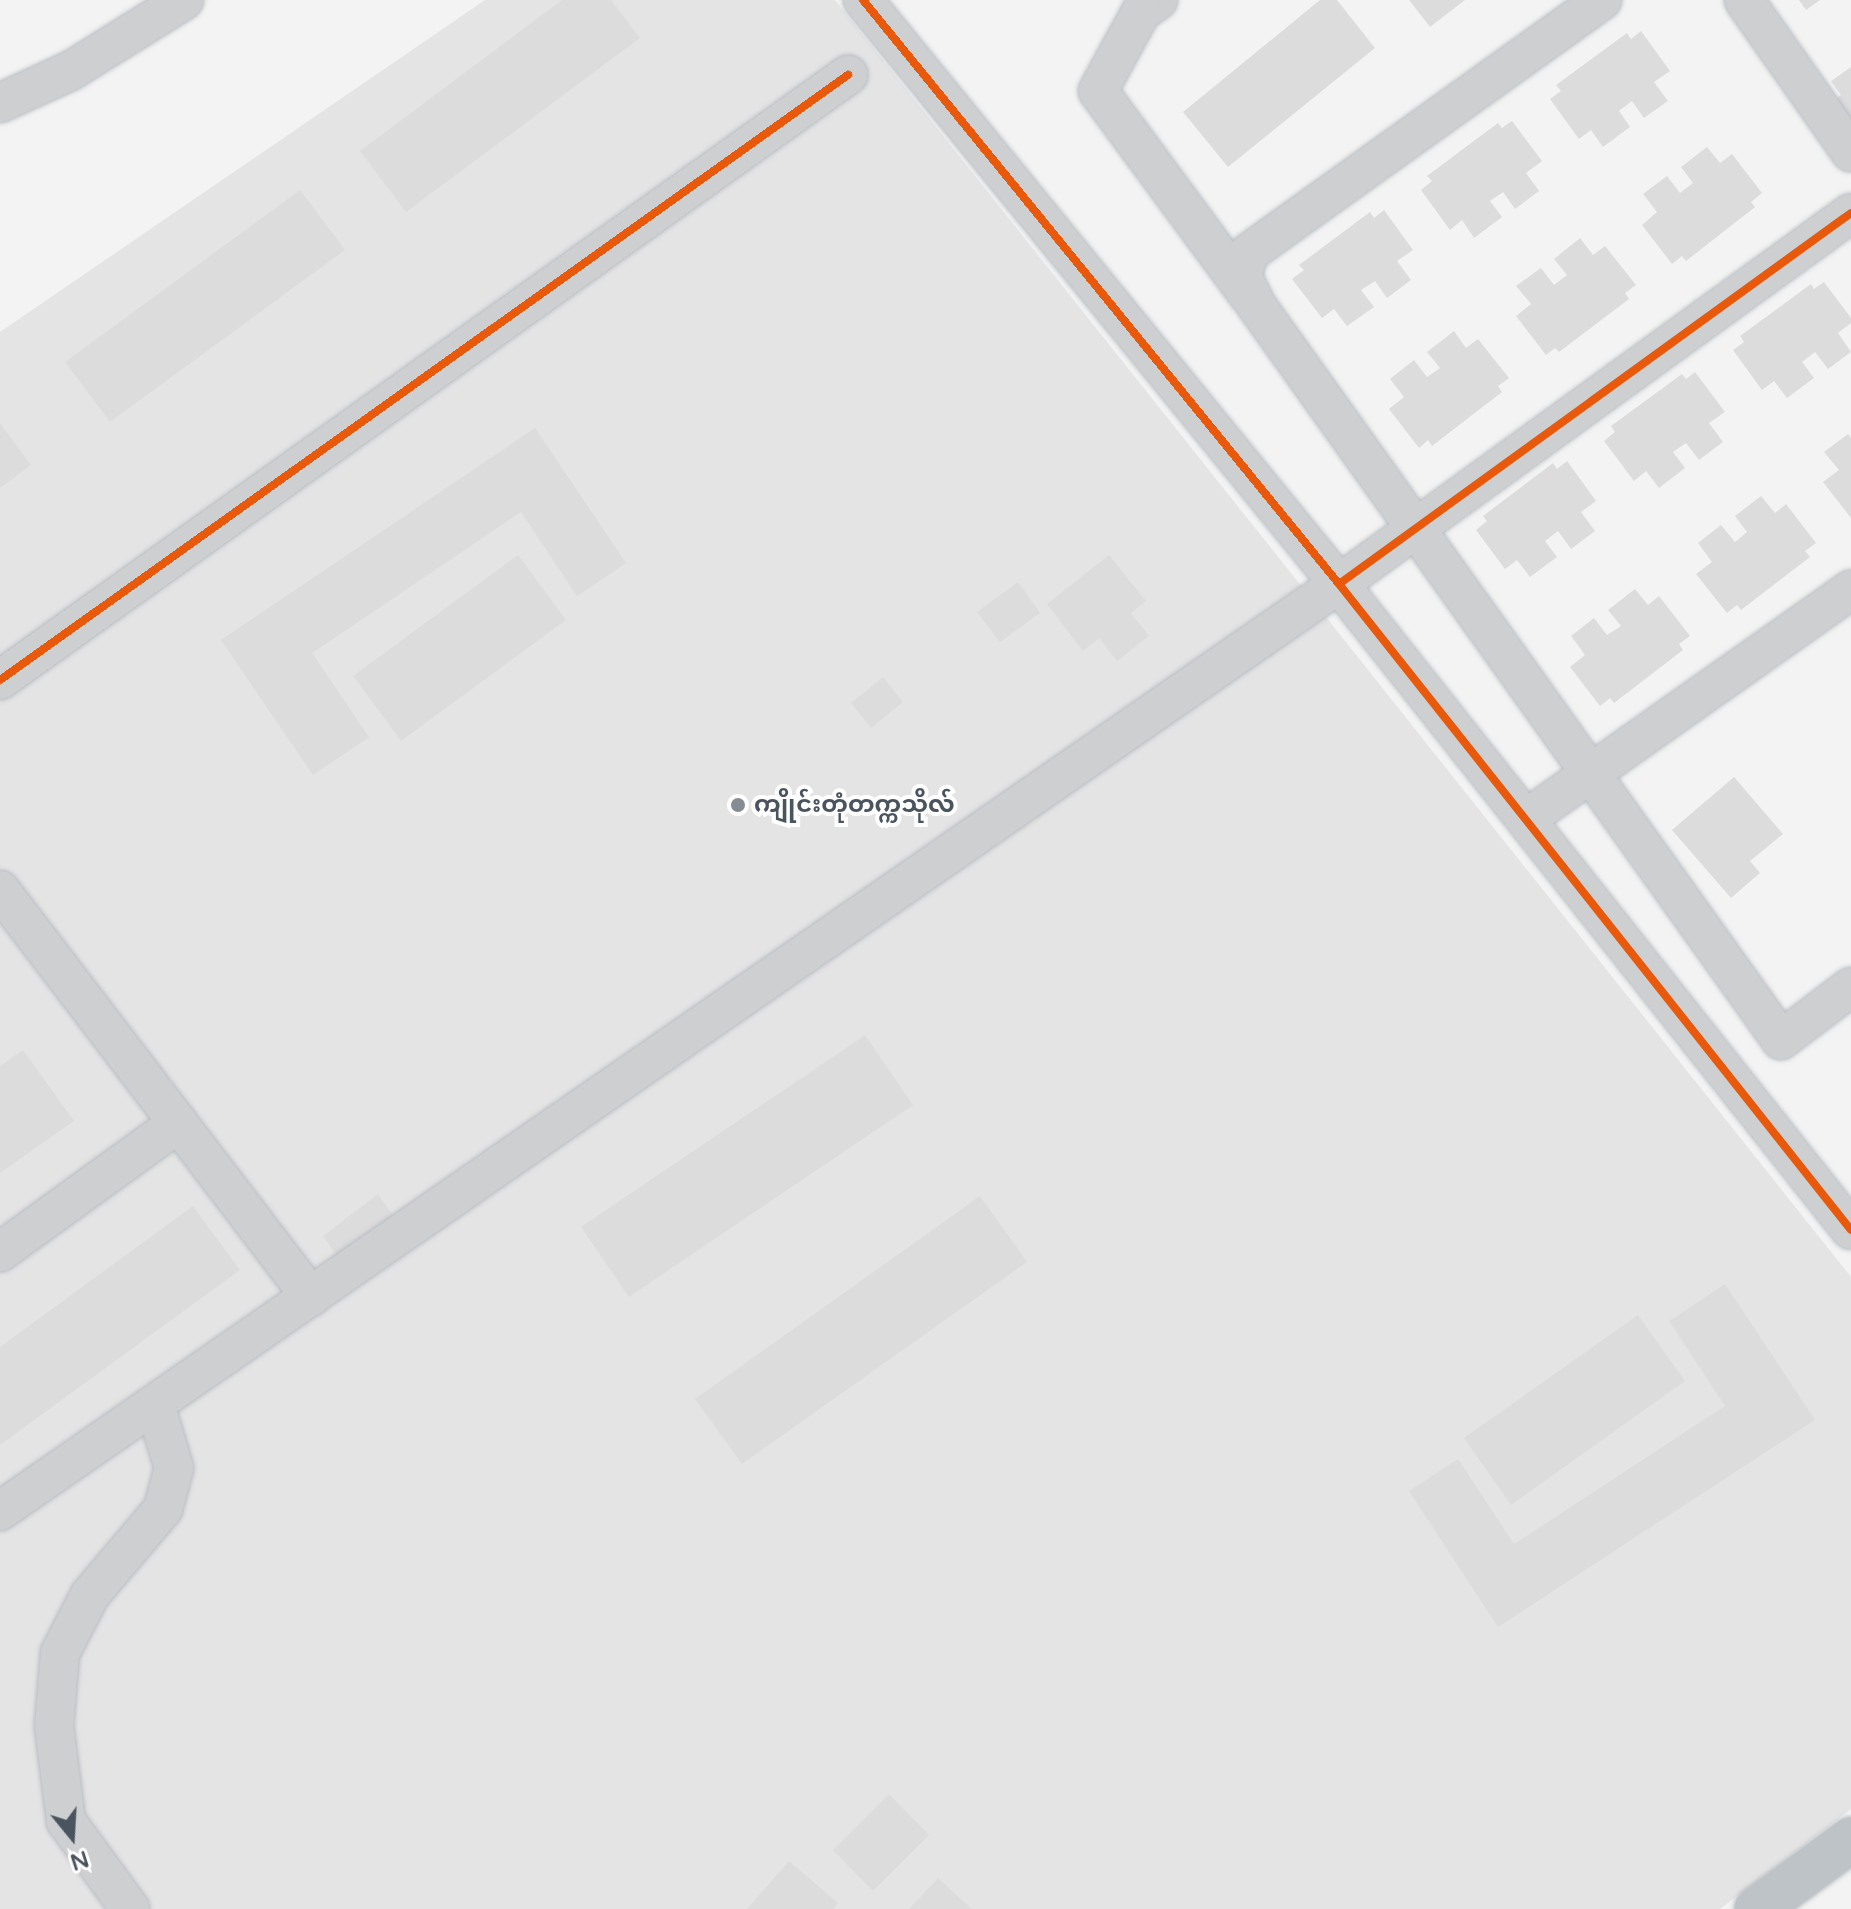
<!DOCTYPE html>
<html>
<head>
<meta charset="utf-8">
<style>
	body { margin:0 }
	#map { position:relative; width:1851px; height:1909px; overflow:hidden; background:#f3f3f3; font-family:"Varela Round","Noto Sans Myanmar",sans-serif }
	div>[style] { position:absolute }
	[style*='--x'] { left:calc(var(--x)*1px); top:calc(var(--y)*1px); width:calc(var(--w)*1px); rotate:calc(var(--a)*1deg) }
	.education>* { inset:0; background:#e5e4e5 }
	.building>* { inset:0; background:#dcdcdd }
	.roads { filter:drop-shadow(0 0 2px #b8bdc2) drop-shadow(0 0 2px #b8bdc2) }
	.minor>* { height:38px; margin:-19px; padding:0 19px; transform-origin:19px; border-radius:19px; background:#cdcfd1 }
	.highway>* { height:44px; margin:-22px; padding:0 22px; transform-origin:22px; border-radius:22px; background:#bec3c8 }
	.cycleway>* { height:8px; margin:-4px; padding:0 4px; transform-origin:4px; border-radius:4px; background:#e8590c }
	.dots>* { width:22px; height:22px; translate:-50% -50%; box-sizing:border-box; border:4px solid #fff; border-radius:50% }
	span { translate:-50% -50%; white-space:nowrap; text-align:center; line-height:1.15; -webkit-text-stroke:8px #fff; paint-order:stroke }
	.poi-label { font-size:24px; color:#4a545f; font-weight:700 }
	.left { translate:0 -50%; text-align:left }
	.north { position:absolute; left:32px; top:1797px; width:80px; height:80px; -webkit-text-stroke:6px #fff; paint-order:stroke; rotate:162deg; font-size:22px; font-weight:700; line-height:32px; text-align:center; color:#4a545f }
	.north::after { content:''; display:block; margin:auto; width:28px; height:36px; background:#4a545f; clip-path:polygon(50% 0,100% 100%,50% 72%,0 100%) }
</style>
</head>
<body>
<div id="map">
	<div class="education">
		<i style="clip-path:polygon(485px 0,835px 0,1851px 1277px,1851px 1809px,1720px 1909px,0 1909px,0 332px)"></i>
	</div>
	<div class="building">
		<i style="clip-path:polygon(562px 0,611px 0,640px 38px,406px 212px,360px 151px)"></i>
		<i style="clip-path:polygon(1320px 0,1337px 0,1375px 48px,1228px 167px,1183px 112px)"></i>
		<i style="clip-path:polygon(1409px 0,1465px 0,1430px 27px)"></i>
		<i style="clip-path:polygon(1799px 0,1820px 0,1806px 10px)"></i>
		<i style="clip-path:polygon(1641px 31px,1670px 71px,1654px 82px,1668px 101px,1644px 118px,1632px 101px,1619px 111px,1630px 127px,1603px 147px,1591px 130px,1579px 139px,1550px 99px,1561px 91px,1556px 85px,1627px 33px,1631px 39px)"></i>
		<i style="clip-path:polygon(1851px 67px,1851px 126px,1830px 103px,1841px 95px,1831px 81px)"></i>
		<i style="clip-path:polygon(1512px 121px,1542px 161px,1526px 173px,1539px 191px,1515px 209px,1503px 192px,1490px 201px,1502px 217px,1474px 238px,1462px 220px,1450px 230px,1421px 190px,1432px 181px,1427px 176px,1498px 123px,1502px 128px)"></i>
		<i style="clip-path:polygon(1707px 147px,1720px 163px,1732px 154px,1762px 193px,1751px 202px,1755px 207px,1686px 261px,1682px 256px,1672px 264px,1642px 225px,1657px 212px,1643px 194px,1667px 176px,1680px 193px,1693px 183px,1681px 167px)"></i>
		<i style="clip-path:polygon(300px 190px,345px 250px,110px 422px,65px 362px)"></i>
		<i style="clip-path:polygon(1384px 210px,1413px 250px,1397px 261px,1411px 280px,1387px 298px,1375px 281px,1361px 290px,1374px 307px,1347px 326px,1334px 309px,1322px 318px,1292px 279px,1304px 270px,1299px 265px,1370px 212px,1374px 218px)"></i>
		<i style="clip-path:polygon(1580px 238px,1593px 255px,1605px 246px,1636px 285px,1625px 293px,1629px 299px,1559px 352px,1555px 348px,1546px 355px,1516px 316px,1531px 304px,1516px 286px,1541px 268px,1554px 285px,1567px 275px,1554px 259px)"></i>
		<i style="clip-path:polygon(1824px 282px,1851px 318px,1851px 323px,1838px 333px,1851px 352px,1828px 369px,1815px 352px,1802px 362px,1814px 378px,1787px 398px,1774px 381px,1762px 390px,1733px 350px,1744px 342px,1740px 336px,1811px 284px,1814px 289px)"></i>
		<i style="clip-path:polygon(1454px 331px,1466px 348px,1478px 339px,1509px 378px,1498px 386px,1502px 392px,1432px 446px,1428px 440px,1419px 448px,1389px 409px,1404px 397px,1390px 379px,1414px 360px,1427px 377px,1440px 368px,1427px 352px)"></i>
		<i style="clip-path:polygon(1695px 372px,1725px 412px,1709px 423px,1723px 442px,1699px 460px,1686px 443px,1673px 452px,1685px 468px,1659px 488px,1646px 471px,1634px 481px,1604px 441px,1615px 432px,1611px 426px,1682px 374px,1686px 379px)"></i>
		<i style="clip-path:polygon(0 423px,31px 465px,0 488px)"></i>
		<i style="clip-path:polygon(535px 428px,626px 563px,577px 596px,521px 512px,312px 653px,369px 737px,313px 775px,221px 640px)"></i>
		<i style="clip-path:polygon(1848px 434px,1851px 438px,1851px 518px,1823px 482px,1839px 470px,1824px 452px)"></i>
		<i style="clip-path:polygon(1567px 461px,1596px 501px,1581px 512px,1595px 531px,1571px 549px,1558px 531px,1545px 541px,1557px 557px,1530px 577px,1517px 560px,1505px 569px,1476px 530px,1487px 521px,1483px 516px,1553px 463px,1557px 469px)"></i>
		<i style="clip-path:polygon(1761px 496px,1775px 513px,1786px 504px,1816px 543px,1805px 551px,1810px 557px,1741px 610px,1737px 605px,1727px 613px,1696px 574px,1712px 562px,1698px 543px,1721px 525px,1735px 542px,1747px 532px,1735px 516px)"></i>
		<i style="clip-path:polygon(518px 555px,566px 620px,401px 741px,353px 676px)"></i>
		<i style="clip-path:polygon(1109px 555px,1146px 601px,1131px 613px,1149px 636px,1117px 661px,1099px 638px,1083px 651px,1047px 604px)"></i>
		<i style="clip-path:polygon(1018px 582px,1040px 613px,1000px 642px,977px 612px)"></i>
		<i style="clip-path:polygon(1635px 589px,1648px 605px,1659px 596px,1690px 636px,1679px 644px,1683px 650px,1614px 703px,1610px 698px,1600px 706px,1570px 667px,1585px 655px,1571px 636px,1594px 618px,1607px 635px,1621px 626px,1608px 610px)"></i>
		<i style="clip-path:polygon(883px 677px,903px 702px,871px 728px,851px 703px)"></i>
		<i style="clip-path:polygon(1734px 777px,1783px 834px,1750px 861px,1760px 873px,1731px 898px,1672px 830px)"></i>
		<i style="clip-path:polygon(865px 1035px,913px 1105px,629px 1297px,581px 1227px)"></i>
		<i style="clip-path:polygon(23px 1050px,74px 1121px,0 1173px,0 1066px)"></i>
		<i style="clip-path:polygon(378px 1194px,394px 1217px,338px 1257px,323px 1236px)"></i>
		<i style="clip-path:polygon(980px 1196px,1027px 1262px,742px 1464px,695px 1399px)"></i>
		<i style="clip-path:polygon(193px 1206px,240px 1270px,0 1445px,0 1347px)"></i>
		<i style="clip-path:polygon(1725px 1284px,1815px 1420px,1498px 1627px,1409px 1491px,1458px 1459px,1514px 1544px,1725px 1406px,1669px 1321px)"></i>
		<i style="clip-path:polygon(1638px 1315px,1685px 1381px,1511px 1505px,1464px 1438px)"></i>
		<i style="clip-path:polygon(889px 1794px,929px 1835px,873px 1891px,833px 1850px)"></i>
		<i style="clip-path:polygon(789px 1861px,838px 1903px,833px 1909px,747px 1909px)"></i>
		<i style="clip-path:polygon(938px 1878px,972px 1909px,909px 1909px)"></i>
	</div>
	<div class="roads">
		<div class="minor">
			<i style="--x:863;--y:0;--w:753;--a:50.82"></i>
			<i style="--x:1339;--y:584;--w:824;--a:51.6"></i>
			<i style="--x:1158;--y:0;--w:21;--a:145"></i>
			<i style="--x:1141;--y:12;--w:90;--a:118.6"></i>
			<i style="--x:1098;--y:91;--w:255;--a:53.6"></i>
			<i style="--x:1602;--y:0;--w:434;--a:144.4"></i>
			<i style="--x:1249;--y:253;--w:24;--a:107"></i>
			<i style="--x:1242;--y:276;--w:32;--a:64"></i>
			<i style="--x:1256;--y:305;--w:903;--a:54.46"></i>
			<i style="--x:1781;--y:1040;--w:88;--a:-37.1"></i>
			<i style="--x:1744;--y:0;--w:186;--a:54.9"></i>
			<i style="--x:0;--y:103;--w:79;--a:-24.6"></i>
			<i style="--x:72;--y:70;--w:132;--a:-32"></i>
			<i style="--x:0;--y:680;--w:1042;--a:-35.51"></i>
			<i style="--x:1526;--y:819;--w:398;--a:-35.2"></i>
			<i style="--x:0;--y:890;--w:512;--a:52.62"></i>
			<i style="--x:0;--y:1252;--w:220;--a:-35.9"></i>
			<i style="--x:0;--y:1511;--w:1629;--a:-34.7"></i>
			<i style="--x:1339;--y:584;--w:632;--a:-35.93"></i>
			<i style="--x:130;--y:1909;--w:109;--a:-126"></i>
			<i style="--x:66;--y:1821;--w:96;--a:-97.2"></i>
			<i style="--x:54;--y:1726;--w:73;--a:-85.3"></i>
			<i style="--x:60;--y:1653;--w:65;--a:-62.7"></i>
			<i style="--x:90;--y:1595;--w:113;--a:-49.7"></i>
			<i style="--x:163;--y:1509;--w:42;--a:-75"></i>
			<i style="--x:174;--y:1468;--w:66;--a:-106.8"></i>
		</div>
		<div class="highway">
			<i style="--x:1757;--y:1909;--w:117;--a:-36.3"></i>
		</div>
	</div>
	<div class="cycleway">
		<i style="--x:863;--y:0;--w:753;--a:50.82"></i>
		<i style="--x:1339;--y:584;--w:824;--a:51.6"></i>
		<i style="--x:1339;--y:584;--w:632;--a:-35.93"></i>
		<i style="--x:0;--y:680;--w:1042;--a:-35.51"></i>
	</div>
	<div class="dots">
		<i style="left:738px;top:805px;background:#858c93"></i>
	</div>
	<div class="poi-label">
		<span class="left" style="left:754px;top:805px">ကျိုင်းတုံတက္ကသိုလ်</span>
	</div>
	<div class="north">N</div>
</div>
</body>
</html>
